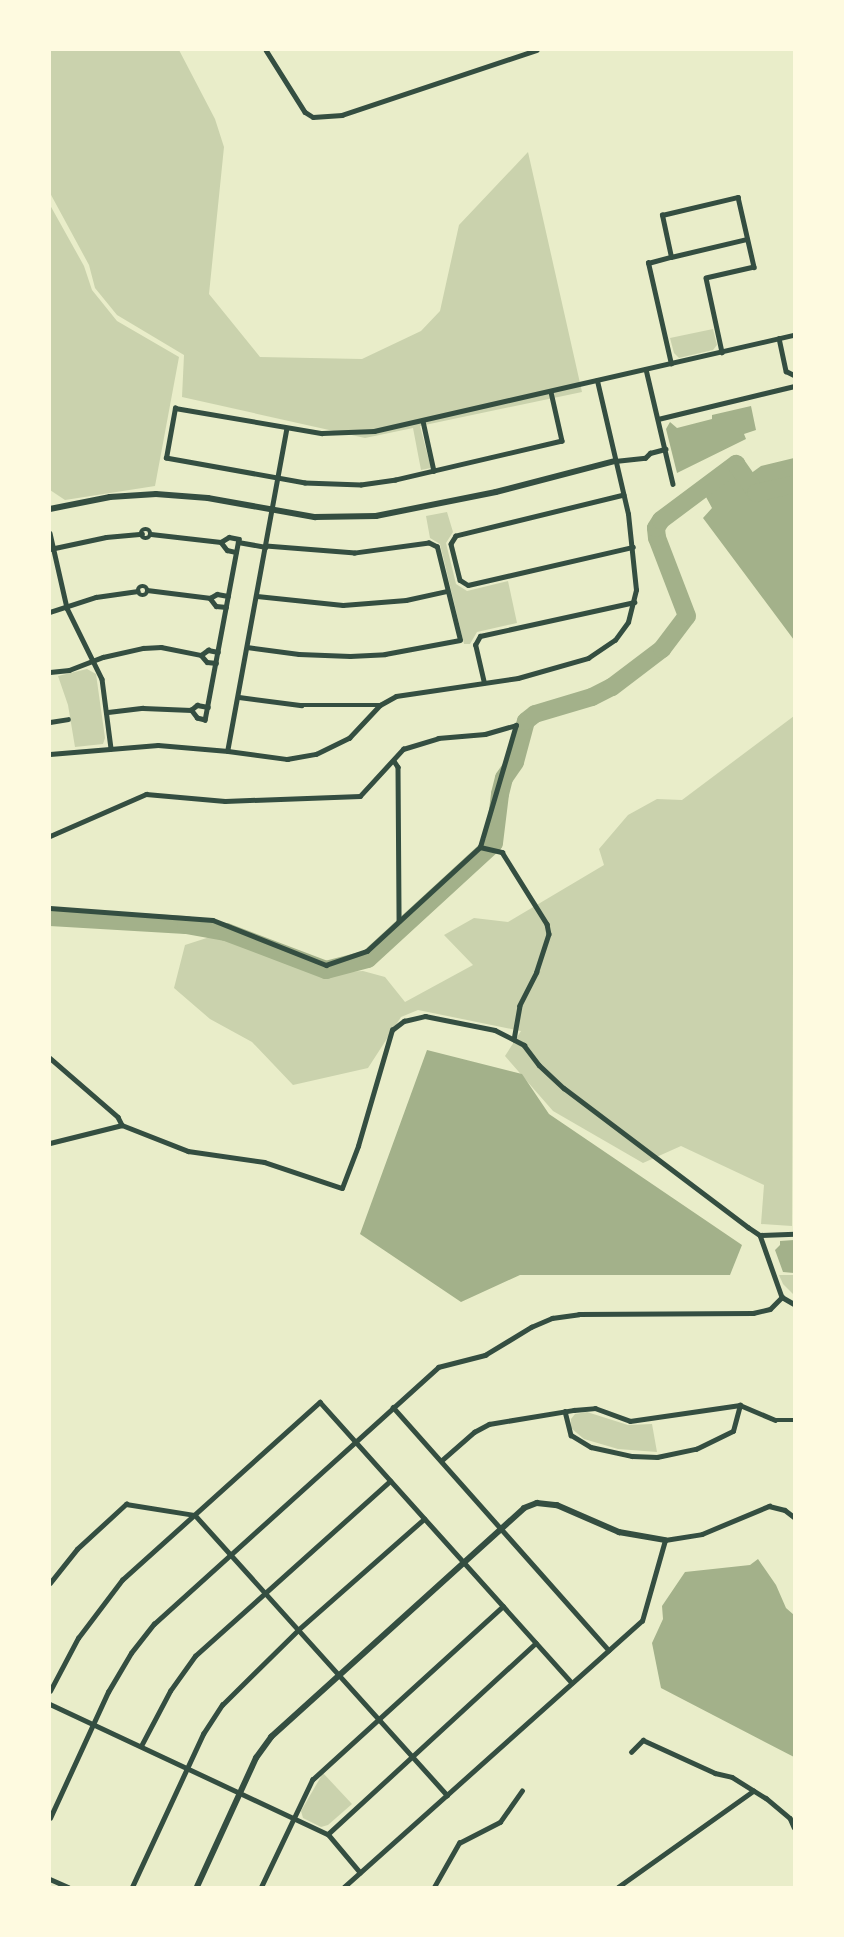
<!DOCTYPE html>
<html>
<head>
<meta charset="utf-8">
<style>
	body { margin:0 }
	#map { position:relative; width:844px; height:1937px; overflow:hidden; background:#e9edc9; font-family:"Varela Round",sans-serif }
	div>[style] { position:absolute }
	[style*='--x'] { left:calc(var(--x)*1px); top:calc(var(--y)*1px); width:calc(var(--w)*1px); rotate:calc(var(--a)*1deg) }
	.green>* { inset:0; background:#cad2ad }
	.water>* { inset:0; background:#a3b18a }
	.river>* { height:18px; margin:-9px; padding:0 9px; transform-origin:9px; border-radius:9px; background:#a3b18a }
	.minor>* { height:4.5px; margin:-2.25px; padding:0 2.25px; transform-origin:2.25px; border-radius:2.25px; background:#344e41 }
	.minor>.ring { margin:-2.25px; padding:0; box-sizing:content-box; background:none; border:4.5px solid #344e41; border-radius:50% }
	.tertiary>* { height:5.5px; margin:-2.75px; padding:0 2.75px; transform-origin:2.75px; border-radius:2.75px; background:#344e41 }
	span { translate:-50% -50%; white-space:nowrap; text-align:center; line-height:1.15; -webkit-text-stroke:5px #fefae0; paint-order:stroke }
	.frame { position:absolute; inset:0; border:51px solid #fefae0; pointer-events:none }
</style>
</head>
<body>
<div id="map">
	<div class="green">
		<i style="clip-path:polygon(50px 50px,179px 50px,215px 119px,224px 147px,209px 294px,260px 357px,362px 359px,421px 331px,440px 311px,459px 225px,528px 152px,582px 392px,420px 426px,431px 468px,421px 470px,413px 428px,365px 438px,182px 397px,184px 355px,117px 315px,95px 288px,89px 265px,50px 193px)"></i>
		<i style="clip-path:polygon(50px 205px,84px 266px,92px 290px,117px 321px,179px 357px,155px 486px,65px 500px,50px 490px)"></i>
		<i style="clip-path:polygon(713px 329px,717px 345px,713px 350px,679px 358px,674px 353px,670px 338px)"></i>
		<i style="clip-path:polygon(447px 512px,453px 532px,446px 543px,456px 584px,467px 591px,508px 581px,517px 623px,477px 632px,470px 644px,464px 644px,440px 544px,430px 538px,426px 516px)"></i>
		<i style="clip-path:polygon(87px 669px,96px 674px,105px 738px,103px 744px,75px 747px,68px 705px,58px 676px)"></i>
		<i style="clip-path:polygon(794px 716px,792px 1226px,761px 1224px,764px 1185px,681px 1146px,643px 1163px,553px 1111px,505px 1056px,521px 1031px,418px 1010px,401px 1017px,368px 1068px,293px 1085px,252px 1042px,210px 1019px,174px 988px,185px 945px,216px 935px,248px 934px,323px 973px,363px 971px,385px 977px,405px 1002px,473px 965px,444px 935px,474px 918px,508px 922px,604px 865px,599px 849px,628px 815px,657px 799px,682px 800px)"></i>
		<i style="clip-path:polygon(779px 1275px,794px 1275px,794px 1295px,783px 1284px)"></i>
		<i style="clip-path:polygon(587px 1412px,628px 1425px,652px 1424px,657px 1452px,618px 1449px,584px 1439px,571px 1428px,571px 1419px,575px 1414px)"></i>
		<i style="clip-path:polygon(323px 1773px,352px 1804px,328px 1825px,321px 1827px,303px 1818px,301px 1811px)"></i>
	</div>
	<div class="water">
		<i style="clip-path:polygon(751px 406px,756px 430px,744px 434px,746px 439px,677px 473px,666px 429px,670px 422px,677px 428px,712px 419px,712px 415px)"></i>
		<i style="clip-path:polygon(794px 458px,794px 640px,703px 518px,712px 508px,706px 497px,742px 465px,750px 474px,761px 466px)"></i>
		<i style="clip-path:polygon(427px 1050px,522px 1074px,549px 1114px,742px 1245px,730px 1275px,520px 1275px,461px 1302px,360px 1234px)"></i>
		<i style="clip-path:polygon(794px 1240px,794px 1273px,783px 1272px,775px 1250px,780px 1245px,780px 1241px)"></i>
		<i style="clip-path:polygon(758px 1559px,776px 1585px,786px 1608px,794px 1615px,794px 1757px,661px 1688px,652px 1643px,663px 1619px,662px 1606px,685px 1572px,750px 1565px)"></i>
	</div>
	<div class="river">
		<i style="--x:50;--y:917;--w:136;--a:3.4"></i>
		<i style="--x:186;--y:925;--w:41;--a:9.9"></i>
		<i style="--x:226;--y:932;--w:107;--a:20.8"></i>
		<i style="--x:326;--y:970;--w:43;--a:-14.7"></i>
		<i style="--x:368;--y:959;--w:171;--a:-42.6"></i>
		<i style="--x:494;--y:843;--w:49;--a:-83"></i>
		<i style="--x:500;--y:794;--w:16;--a:-76"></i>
		<i style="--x:504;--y:778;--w:19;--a:-55"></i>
		<i style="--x:515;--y:762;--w:42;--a:-75"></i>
		<i style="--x:526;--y:721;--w:11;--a:-38"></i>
		<i style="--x:535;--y:714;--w:59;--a:-16.6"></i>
		<i style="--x:592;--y:697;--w:22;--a:-27"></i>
		<i style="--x:612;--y:687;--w:63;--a:-37.2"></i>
		<i style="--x:662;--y:649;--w:41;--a:-52.9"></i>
		<i style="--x:687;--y:616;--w:84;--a:-111"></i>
		<i style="--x:657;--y:538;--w:10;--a:-96"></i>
		<i style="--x:656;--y:528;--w:9;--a:-58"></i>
		<i style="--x:661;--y:520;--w:94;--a:-36.7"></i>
		<i style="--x:736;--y:464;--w:35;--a:55"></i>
		<i style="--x:756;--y:493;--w:39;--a:-13"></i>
	</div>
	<div class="minor">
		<i style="--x:266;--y:50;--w:73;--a:57.8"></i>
		<i style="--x:305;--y:112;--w:9;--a:32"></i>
		<i style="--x:313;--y:117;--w:29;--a:-4"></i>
		<i style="--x:342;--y:115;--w:205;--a:-18.5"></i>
		<i style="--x:671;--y:257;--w:78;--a:-13.3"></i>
		<i style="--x:779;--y:338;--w:34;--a:78"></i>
		<i style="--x:786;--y:371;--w:9;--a:27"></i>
		<i style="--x:671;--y:364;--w:104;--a:-102.8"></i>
		<i style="--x:648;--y:263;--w:24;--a:-15"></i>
		<i style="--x:671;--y:257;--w:43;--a:-102.1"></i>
		<i style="--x:662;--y:215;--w:78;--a:-13.3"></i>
		<i style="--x:738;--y:197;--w:72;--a:77.1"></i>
		<i style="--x:754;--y:267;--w:49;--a:167.1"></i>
		<i style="--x:706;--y:278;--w:76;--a:77.8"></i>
		<i style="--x:646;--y:369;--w:118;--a:76.8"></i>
		<i style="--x:551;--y:392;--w:50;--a:77.3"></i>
		<i style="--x:562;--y:441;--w:171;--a:166.8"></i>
		<i style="--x:396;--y:480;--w:35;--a:172"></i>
		<i style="--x:361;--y:485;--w:56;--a:-178"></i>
		<i style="--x:305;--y:483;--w:141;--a:-169.8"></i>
		<i style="--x:166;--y:458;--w:51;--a:-79.8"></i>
		<i style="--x:175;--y:408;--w:149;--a:9.7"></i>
		<i style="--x:322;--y:433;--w:52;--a:-2.2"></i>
		<i style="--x:374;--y:431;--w:431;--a:-12.9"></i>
		<i style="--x:658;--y:419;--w:140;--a:-13.6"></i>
		<i style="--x:423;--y:421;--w:51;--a:77.6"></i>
		<i style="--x:287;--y:428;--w:328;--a:100.4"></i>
		<i style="--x:228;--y:751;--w:60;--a:7.7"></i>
		<i style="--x:287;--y:759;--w:29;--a:-10"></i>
		<i style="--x:316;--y:754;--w:37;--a:-26"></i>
		<i style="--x:349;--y:738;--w:45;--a:-46.8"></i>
		<i style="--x:380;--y:705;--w:18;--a:-29"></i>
		<i style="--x:396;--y:696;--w:123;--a:-8.4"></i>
		<i style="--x:518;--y:678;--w:73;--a:-15.9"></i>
		<i style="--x:588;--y:658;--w:32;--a:-34"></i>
		<i style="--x:615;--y:640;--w:22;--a:-54"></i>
		<i style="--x:628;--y:622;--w:33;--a:-76"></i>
		<i style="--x:636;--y:590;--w:76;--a:-96"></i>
		<i style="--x:628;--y:514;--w:137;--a:-103.1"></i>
		<i style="--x:615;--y:461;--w:30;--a:-6"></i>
		<i style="--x:645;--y:458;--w:7;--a:-45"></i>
		<i style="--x:650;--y:453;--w:16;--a:-15"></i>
		<i style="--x:624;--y:495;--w:173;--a:166.3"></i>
		<i style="--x:456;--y:536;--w:9;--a:122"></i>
		<i style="--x:451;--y:544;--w:37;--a:76"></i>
		<i style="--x:460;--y:580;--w:9;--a:32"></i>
		<i style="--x:468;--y:585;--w:169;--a:-13"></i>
		<i class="ring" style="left:141.5px;top:529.5px;width:4.5px;height:4.5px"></i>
		<i style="--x:50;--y:533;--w:77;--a:77.2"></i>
		<i style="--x:67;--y:608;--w:79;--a:63.8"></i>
		<i style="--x:102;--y:679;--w:70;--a:82.6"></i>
		<i style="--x:151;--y:534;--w:70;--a:6.5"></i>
		<i style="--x:221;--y:542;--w:9;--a:-32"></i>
		<i style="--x:229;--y:537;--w:10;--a:11"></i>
		<i style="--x:239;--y:539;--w:184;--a:100.6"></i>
		<i style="--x:205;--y:720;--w:8;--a:-166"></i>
		<i style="--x:197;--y:718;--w:10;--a:-127"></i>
		<i style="--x:191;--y:710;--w:8;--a:-40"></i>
		<i style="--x:197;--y:705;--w:11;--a:10"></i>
		<i style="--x:221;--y:542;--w:10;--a:53"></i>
		<i style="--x:227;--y:550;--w:9;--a:13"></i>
		<i style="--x:238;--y:542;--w:28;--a:10"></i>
		<i style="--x:50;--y:549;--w:57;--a:-12.1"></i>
		<i style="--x:106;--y:537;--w:36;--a:-5"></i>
		<i class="ring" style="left:138.5px;top:586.5px;width:4.5px;height:4.5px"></i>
		<i style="--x:147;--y:590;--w:64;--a:7.2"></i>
		<i style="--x:210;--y:598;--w:10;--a:53"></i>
		<i style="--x:216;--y:606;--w:10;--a:6"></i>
		<i style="--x:257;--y:596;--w:86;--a:6"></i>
		<i style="--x:343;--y:605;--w:63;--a:-4.5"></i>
		<i style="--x:406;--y:600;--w:42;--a:-12.4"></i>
		<i style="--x:210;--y:598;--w:8;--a:-30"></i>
		<i style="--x:217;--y:594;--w:11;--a:10"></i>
		<i style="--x:50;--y:612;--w:48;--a:-18.1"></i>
		<i style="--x:96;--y:597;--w:42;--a:-8.1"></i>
		<i style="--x:247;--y:647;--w:52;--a:7.7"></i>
		<i style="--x:299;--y:654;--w:51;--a:2.2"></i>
		<i style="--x:350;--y:656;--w:35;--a:-3"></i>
		<i style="--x:385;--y:654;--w:76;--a:-10.6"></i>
		<i style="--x:460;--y:640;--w:96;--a:-103.9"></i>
		<i style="--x:437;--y:547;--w:9;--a:-153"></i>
		<i style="--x:429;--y:543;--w:75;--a:172.3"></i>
		<i style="--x:355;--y:553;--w:89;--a:-175.5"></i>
		<i style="--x:201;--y:655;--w:9;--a:-36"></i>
		<i style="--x:208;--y:650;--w:10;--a:11"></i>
		<i style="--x:50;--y:672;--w:19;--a:-6"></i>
		<i style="--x:69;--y:670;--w:36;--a:-21"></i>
		<i style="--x:103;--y:657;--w:41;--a:-12.7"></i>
		<i style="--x:143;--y:648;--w:18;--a:-3"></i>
		<i style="--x:161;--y:647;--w:41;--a:11.3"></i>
		<i style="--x:201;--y:655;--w:9;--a:49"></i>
		<i style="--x:207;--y:662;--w:9;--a:6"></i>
		<i style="--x:484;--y:683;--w:39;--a:-103"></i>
		<i style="--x:475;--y:645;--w:10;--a:-61"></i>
		<i style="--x:480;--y:636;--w:158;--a:-12.4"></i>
		<i style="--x:239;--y:697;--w:63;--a:7.4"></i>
		<i style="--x:301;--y:705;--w:79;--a:0"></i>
		<i style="--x:108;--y:712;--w:35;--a:-7"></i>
		<i style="--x:143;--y:708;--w:48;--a:2.4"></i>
		<i style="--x:50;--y:722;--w:18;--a:-9"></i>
		<i style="--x:50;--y:754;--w:108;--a:-4.8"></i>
		<i style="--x:158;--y:745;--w:70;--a:4.9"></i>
		<i style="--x:394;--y:761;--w:7;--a:56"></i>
		<i style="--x:398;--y:767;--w:154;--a:89.6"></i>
		<i style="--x:50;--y:836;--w:105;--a:-23.6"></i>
		<i style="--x:146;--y:794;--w:79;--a:5.1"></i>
		<i style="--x:225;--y:801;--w:135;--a:-2.1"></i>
		<i style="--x:360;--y:796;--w:64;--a:-47.5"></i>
		<i style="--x:403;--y:749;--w:37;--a:-17"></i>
		<i style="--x:438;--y:738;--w:47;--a:-4.9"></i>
		<i style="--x:485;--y:734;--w:32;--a:-16"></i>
		<i style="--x:480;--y:847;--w:23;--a:13"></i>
		<i style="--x:502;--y:852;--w:85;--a:58"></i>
		<i style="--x:547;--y:924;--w:10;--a:79"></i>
		<i style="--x:549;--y:934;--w:40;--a:108"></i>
		<i style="--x:537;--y:972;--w:38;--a:117"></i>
		<i style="--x:520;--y:1006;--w:34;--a:100"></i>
		<i style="--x:50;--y:908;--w:163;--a:4.2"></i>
		<i style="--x:213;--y:920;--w:122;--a:21.7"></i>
		<i style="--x:326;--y:965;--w:43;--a:-18.9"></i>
		<i style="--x:367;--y:951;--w:154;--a:-42.6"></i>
		<i style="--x:480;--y:847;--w:127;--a:-73.6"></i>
		<i style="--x:50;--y:1058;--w:90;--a:40.9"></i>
		<i style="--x:118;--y:1117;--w:9;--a:63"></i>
		<i style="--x:50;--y:1143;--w:74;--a:-14"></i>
		<i style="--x:122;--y:1125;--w:71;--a:21.5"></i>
		<i style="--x:188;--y:1151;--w:77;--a:8.2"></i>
		<i style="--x:264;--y:1162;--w:82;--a:18.4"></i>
		<i style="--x:342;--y:1188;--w:45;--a:-69.1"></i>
		<i style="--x:358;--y:1146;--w:121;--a:-73.7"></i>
		<i style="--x:392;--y:1030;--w:15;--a:-37"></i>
		<i style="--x:404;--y:1021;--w:22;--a:-13"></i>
		<i style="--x:425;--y:1016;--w:71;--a:11.3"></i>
		<i style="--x:495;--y:1030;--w:33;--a:27"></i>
		<i style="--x:524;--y:1045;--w:25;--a:53"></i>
		<i style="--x:539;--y:1065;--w:34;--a:43"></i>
		<i style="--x:564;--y:1088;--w:231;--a:37.1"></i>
		<i style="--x:748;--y:1227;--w:14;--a:34"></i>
		<i style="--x:760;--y:1235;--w:34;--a:-2"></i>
		<i style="--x:760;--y:1235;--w:66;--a:70.5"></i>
		<i style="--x:782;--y:1297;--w:14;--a:30"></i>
		<i style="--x:393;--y:1407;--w:325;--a:48.4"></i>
		<i style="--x:565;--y:1411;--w:25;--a:76"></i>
		<i style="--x:571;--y:1435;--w:23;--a:31"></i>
		<i style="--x:591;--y:1447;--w:42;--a:12.4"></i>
		<i style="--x:632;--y:1456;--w:25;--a:2"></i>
		<i style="--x:657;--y:1457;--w:40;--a:-12"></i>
		<i style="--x:696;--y:1449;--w:41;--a:-25.9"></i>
		<i style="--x:733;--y:1431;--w:27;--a:-75"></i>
		<i style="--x:441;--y:1461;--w:44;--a:-41.3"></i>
		<i style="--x:474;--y:1432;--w:17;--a:-28"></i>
		<i style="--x:489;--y:1424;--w:86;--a:-9.4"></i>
		<i style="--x:574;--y:1410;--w:21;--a:-5"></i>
		<i style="--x:595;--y:1408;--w:37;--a:20"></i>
		<i style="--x:630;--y:1421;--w:111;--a:-8.3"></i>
		<i style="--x:740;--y:1405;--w:38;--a:23"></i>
		<i style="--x:775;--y:1420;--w:19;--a:0"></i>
		<i style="--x:50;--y:1583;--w:43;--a:-51.5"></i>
		<i style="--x:77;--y:1549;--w:67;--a:-42.6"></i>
		<i style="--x:126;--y:1504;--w:70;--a:9.1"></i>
		<i style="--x:195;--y:1515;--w:377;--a:48"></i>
		<i style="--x:50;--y:1691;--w:60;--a:-62.2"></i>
		<i style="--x:78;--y:1638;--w:73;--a:-52.8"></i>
		<i style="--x:122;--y:1580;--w:266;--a:-42"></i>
		<i style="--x:320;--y:1402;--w:377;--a:48.1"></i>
		<i style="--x:50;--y:1704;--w:307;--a:25.1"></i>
		<i style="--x:328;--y:1834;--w:50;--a:49.9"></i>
		<i style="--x:141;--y:1746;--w:62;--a:-62.2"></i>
		<i style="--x:170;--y:1691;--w:43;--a:-54.5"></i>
		<i style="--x:195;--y:1656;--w:262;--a:-41.9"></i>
		<i style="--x:631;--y:1752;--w:17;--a:-45"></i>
		<i style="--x:643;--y:1740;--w:79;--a:24.6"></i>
		<i style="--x:715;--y:1773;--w:17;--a:13"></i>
		<i style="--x:732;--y:1777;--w:40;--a:32"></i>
		<i style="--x:766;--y:1798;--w:31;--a:40"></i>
		<i style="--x:790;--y:1818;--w:10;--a:66"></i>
		<i style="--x:50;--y:1818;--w:139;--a:-65.3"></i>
		<i style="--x:108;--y:1692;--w:45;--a:-59.5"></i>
		<i style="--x:131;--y:1653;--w:37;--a:-52"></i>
		<i style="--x:154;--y:1624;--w:383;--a:-42.1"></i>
		<i style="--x:438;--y:1367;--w:49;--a:-14.3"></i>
		<i style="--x:485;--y:1355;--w:54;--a:-31.3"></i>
		<i style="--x:531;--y:1327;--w:23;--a:-23"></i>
		<i style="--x:552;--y:1318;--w:27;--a:-8"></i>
		<i style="--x:579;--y:1314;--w:174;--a:-0.3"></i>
		<i style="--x:753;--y:1313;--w:17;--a:-13"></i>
		<i style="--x:770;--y:1309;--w:17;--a:-45"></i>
		<i style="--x:328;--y:1834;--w:282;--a:-42.6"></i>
		<i style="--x:50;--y:1879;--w:20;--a:24"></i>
		<i style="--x:132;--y:1887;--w:169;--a:-65.1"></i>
		<i style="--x:203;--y:1734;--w:35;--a:-57"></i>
		<i style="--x:222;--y:1705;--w:107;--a:-44.6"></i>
		<i style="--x:298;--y:1630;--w:168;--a:-41.4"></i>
		<i style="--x:261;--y:1887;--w:119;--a:-64.5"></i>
		<i style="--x:312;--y:1780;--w:258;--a:-42.3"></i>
		<i style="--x:344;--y:1887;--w:399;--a:-41.8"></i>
		<i style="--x:642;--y:1621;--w:84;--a:-74.1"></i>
		<i style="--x:665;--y:1540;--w:37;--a:-9"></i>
		<i style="--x:702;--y:1534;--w:73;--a:-22.7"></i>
		<i style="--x:769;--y:1506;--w:16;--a:14"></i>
		<i style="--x:785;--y:1510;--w:11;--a:38"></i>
		<i style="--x:434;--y:1887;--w:51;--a:-60.4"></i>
		<i style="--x:459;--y:1843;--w:46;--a:-27.1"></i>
		<i style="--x:500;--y:1822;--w:38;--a:-55"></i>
		<i style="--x:618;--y:1887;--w:166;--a:-35.4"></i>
	</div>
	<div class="tertiary">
		<i style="--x:50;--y:509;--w:61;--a:-11.3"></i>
		<i style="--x:110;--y:497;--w:46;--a:-3.7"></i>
		<i style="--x:156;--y:494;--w:52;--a:4.4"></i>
		<i style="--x:208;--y:498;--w:109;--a:10.1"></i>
		<i style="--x:315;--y:517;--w:61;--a:-0.9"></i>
		<i style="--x:376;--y:516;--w:122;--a:-11.3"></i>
		<i style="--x:496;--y:492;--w:123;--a:-14.6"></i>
		<i style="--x:197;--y:1887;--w:142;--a:-65.4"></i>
		<i style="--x:256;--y:1758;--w:26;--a:-54"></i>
		<i style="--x:271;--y:1737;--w:341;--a:-42.1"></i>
		<i style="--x:524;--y:1508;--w:14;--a:-21"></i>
		<i style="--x:537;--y:1503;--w:20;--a:6"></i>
		<i style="--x:557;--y:1505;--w:68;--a:23.5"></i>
		<i style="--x:619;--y:1532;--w:47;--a:9.9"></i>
	</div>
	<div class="frame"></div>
</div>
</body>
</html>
